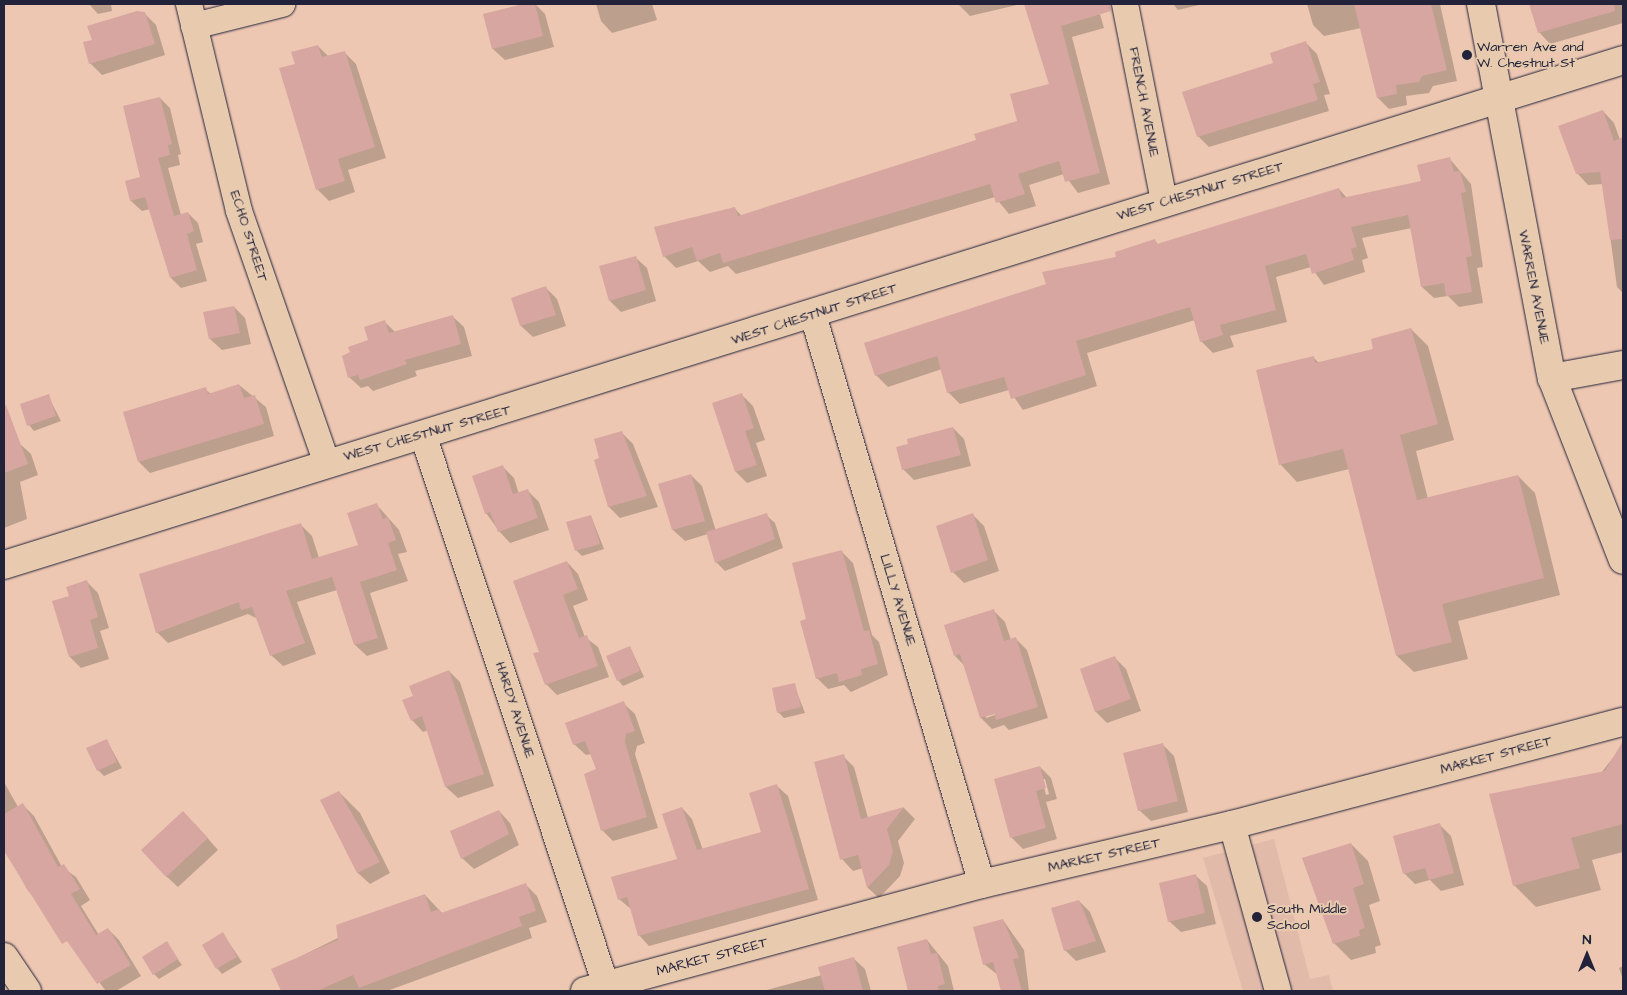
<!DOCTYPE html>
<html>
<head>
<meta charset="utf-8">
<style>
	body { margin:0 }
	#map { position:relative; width:1627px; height:995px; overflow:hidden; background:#edc7b1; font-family:"Architects Daughter",sans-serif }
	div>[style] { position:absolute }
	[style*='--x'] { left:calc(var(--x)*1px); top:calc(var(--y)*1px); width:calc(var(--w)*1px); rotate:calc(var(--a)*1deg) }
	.built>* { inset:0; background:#e2baaa }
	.shadow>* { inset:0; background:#0003 }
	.building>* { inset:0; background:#d7a6a1 }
	.roads { filter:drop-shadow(0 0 1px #22223b) drop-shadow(0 0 1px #22223b) }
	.street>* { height:26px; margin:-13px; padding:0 13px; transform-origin:13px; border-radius:13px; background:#e8cbaf }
	.secondary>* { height:28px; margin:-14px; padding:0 14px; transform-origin:14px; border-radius:14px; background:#e8cbaf }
	.dots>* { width:14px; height:14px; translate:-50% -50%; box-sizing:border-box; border:2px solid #e8cbaf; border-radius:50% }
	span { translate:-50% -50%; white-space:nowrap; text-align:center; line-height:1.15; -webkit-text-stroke:4px #e8cbaf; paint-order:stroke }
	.poi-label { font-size:14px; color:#22223b }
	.left { translate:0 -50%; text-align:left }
	.street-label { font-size:14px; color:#22223b }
	.frame { position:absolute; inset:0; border:5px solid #22223b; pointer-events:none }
	.north { position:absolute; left:1562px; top:930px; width:50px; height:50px; -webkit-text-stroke:4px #e8cbaf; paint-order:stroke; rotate:0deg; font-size:14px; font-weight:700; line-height:20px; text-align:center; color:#22223b }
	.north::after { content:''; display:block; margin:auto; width:18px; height:22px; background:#22223b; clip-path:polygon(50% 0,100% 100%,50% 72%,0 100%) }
</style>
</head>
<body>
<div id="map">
	<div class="built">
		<i style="clip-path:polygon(1274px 839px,1310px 979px,1329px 975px,1333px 991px,1243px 991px,1203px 858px)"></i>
	</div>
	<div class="shadow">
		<i style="clip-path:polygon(89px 4px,111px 4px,112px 11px,98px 14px)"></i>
		<i style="clip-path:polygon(535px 4px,545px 14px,554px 47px,505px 60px,493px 49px,484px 15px)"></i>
		<i style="clip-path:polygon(596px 4px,652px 4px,657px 20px,612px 33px,601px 21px)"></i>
		<i style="clip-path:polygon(958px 4px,1021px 4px,970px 16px)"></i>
		<i style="clip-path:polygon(1026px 4px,1097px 4px,1104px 28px,1072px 37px,1110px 184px,1078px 193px,1064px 174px,1029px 185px,1036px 206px,1009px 214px,995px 197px,736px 274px,728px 266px,710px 272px,698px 261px,676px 268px,664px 256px,735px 209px,742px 216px,978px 141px,1018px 122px,1050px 85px)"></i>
		<i style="clip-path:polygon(1173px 4px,1203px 4px,1178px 10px)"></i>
		<i style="clip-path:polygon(1307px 4px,1440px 4px,1457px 81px,1433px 86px,1429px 93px,1406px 96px,1407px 105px,1389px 109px,1378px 98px,1361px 28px,1324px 36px,1313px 25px)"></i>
		<i style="clip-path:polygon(1531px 4px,1623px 4px,1623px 23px,1550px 44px,1539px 32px)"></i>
		<i style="clip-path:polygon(145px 14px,156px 25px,165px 55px,102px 75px,90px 63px,93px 40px)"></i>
		<i style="clip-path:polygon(1305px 42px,1317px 54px,1330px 94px,1324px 95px,1329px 111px,1209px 147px,1198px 136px,1275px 64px)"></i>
		<i style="clip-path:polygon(318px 46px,329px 57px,344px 52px,356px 64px,386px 158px,348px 170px,355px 192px,329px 201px,317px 189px,296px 65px)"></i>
		<i style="clip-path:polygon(160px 98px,170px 108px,181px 154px,178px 155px,180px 165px,168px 168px,181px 215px,188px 213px,198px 223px,203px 242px,196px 244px,207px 281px,181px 288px,171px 278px,150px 209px,142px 211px,131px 201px,126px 182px,142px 178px)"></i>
		<i style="clip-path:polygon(1603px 111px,1614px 123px,1623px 148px,1623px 293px,1617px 287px,1603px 184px,1588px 185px,1577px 173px)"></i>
		<i style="clip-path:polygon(1449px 158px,1471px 184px,1483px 267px,1477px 268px,1483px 303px,1459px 307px,1448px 296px,1434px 298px,1422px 287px,1412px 228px,1362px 238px,1368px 258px,1362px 260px,1365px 272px,1324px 285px,1311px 267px,1276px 277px,1287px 322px,1230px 336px,1234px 347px,1213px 353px,1201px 341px,1195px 320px,1087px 353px,1097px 386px,1023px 410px,1009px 390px,960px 404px,948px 392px,942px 369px,888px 387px,876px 375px,1047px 285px,1155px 241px,1159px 245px,1339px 189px,1347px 198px,1423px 182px)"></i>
		<i style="clip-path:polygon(635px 257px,647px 268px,656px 301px,621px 312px,610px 301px)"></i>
		<i style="clip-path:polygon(546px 288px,557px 299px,566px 326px,533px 337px,521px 326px,513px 298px)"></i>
		<i style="clip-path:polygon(234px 307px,245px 318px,251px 344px,222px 350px,210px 339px)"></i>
		<i style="clip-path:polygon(452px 316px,464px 327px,472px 356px,415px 371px,417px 376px,373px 391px,368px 386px,361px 388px,349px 377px,384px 321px,395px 332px)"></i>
		<i style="clip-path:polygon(1411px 329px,1428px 346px,1454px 440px,1416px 451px,1428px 499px,1518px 476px,1535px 493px,1560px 595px,1458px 621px,1468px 659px,1414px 672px,1397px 656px,1349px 469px,1297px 482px,1281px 465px,1257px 371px,1313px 357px,1320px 364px,1375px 349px)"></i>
		<i style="clip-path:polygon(239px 385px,266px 407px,274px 436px,150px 473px,139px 462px,205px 389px,211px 394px)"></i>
		<i style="clip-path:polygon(742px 395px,753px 406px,765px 440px,756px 443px,767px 476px,747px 483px,736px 472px)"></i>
		<i style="clip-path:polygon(48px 396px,61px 421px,34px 431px,29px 425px)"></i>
		<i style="clip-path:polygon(953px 428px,964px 439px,971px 466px,914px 480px,903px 469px)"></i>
		<i style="clip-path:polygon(621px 432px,633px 444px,658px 507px,620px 518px,609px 507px,601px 459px)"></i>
		<i style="clip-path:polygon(19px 443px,31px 454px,38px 475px,20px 482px,27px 519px,4px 528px,4px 449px)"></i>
		<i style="clip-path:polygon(503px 467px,514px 478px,519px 494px,528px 491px,539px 502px,549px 530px,510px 543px,499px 531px,486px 513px)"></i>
		<i style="clip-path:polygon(691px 475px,702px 486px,716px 531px,766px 515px,775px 523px,783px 548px,725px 571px,716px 562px,708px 534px,685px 541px,673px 530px,660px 485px)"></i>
		<i style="clip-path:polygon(376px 504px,399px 530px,407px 552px,398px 554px,408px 581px,370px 593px,388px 649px,367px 656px,355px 645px,337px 590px,297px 602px,316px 654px,283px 666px,271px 655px,258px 619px,248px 614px,168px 643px,157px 632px,301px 525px,312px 536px,319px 558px,359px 546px)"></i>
		<i style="clip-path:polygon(973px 515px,984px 526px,999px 571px,964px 583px,953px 572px)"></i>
		<i style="clip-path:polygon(591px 516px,604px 549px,582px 556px,576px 550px)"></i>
		<i style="clip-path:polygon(842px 552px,853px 563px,872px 635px,879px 642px,888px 675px,851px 692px,844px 685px,828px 689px,817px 678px,808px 620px)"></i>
		<i style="clip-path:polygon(567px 562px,578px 574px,588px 600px,573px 606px,585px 637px,598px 647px,609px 677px,557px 695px,546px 684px,541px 652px)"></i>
		<i style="clip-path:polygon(87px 582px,98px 593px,109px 628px,100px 631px,109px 659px,81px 668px,70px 657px,71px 596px)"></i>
		<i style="clip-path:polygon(evenodd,994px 611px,1005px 622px,1011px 640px,1016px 639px,1027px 650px,1048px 718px,1009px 730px,1004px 725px,992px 729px,981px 718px,965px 666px,955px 656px,994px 611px,1001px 713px,986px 718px,986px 715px,1001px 713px)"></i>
		<i style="clip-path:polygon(630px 647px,644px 677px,623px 686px,618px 680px)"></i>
		<i style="clip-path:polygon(1115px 658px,1126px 669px,1141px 711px,1107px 723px,1096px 712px,1081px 670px)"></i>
		<i style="clip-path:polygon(449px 671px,460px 682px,494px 786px,458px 798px,446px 787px,428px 730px,423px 732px,412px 720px,414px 696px)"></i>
		<i style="clip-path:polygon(794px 685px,805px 713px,784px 718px,778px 712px)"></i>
		<i style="clip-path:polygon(623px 703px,635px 714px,645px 743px,637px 746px,635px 754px,658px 828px,613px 841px,602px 830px,597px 770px,591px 754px,586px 755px,574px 744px)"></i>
		<i style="clip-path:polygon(107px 741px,122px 768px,104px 776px,98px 770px)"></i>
		<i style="clip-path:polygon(1163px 745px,1174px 756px,1188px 812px,1151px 821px,1139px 810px)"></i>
		<i style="clip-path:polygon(1619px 750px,1623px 753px,1623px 852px,1592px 860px,1601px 890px,1536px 907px,1514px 885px)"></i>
		<i style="clip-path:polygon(843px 756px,854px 767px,868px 818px,904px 808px,915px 819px,898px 841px,904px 863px,900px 876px,879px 898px,868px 888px,863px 868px,853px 871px,842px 859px)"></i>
		<i style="clip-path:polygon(evenodd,1040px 767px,1051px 778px,1057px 799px,1046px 802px,1057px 839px,1023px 849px,1012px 838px,995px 780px,1040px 767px,1042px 779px,1045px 779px,1049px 794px,1046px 795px,1042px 779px)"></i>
		<i style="clip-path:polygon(4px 782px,18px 807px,23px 805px,34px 816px,62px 867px,76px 877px,90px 900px,81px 906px,99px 935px,108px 929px,119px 940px,141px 976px,116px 991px,106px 991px,27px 889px,4px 848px)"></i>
		<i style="clip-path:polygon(777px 786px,788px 796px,818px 900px,649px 946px,639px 935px,631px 909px,619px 899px,679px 860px,682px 808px,692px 819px,703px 850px,763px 833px)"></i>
		<i style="clip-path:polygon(339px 792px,360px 813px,390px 873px,370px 884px,358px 873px,322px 801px)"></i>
		<i style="clip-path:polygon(499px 811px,510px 823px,519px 845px,474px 869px,462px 858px)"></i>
		<i style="clip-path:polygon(195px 824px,218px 850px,178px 887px,166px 876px)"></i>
		<i style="clip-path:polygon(1440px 825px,1451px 836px,1464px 885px,1441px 891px,1430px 880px,1415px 884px,1404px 873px)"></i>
		<i style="clip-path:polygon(1351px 844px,1368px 861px,1380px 901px,1369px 905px,1381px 945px,1375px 947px,1376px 953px,1351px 960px,1334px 943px)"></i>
		<i style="clip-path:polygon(1195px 875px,1207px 886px,1216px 924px,1181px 932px,1169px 921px)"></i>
		<i style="clip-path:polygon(526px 885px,537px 896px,547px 922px,529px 928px,532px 938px,387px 991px,282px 991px,273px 970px,425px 895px,443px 914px)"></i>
		<i style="clip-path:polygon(1079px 901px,1090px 912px,1106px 952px,1076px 961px,1065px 950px)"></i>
		<i style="clip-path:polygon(1003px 920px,1024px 950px,1029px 991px,1002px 991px,998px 975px,984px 964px)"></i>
		<i style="clip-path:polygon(223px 934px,242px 962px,222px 974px,217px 968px)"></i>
		<i style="clip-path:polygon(927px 940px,948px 966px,954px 991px,909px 991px,898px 948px)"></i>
		<i style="clip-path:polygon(166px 943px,182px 965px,159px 979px,154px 974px)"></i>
		<i style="clip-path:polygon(853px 958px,865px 969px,871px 991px,763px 991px,822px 975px)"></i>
		<i style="clip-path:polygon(1623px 966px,1623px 980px,1619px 968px)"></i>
	</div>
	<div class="building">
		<i style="clip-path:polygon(523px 4px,535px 4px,543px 36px,492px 49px,483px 14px)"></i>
		<i style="clip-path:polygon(1024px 4px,1110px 4px,1111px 11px,1061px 26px,1100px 173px,1065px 182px,1059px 161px,1018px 174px,1025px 194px,996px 203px,990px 184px,723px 263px,720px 253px,697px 261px,692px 247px,663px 257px,654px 227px,735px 207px,738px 216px,976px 140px,974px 134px,1017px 121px,1010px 94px,1049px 84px)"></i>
		<i style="clip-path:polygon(1354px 4px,1431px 4px,1447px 70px,1422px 76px,1419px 82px,1396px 85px,1397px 94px,1377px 98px)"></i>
		<i style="clip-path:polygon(1529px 4px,1614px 4px,1615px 11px,1538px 33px)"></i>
		<i style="clip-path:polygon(137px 11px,145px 12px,155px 44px,89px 64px,83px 42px,92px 40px,87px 26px)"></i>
		<i style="clip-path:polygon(1306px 41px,1320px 82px,1313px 84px,1318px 100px,1197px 137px,1182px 92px,1273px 63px,1270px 53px)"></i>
		<i style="clip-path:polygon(318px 45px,322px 57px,345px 51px,375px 147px,338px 159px,345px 181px,316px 190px,279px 68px,295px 64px,291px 52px)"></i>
		<i style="clip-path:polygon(160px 97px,172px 144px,168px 145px,170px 155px,158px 158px,174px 216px,188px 212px,194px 231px,187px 234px,197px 270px,170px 278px,145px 197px,130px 201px,125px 181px,140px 177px,123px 106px)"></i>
		<i style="clip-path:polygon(1603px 110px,1614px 141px,1623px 137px,1623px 239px,1610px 240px,1600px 172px,1576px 174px,1558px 126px)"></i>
		<i style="clip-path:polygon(1450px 157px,1454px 172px,1460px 171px,1466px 192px,1461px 193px,1472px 256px,1466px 257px,1472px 292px,1446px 296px,1444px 283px,1421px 287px,1408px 215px,1351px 227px,1357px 247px,1351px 249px,1354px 260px,1312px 274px,1306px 254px,1265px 266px,1276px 310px,1220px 325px,1223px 335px,1200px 342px,1190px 307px,1076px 341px,1086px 375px,1011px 399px,1004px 377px,947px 393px,937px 356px,875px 376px,864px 343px,1046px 284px,1042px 272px,1116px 257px,1115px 252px,1155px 239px,1157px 244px,1339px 188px,1342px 198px,1421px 181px,1417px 165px)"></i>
		<i style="clip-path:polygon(636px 256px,646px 290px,609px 301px,599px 266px)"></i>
		<i style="clip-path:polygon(546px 286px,556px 315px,520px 326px,511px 298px)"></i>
		<i style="clip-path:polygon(234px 306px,240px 333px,209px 339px,203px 312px)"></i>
		<i style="clip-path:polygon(453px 315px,461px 344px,405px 360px,407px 364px,360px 380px,358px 375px,348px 378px,342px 356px,350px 352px,348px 347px,368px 340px,364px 327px,385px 320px,389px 333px)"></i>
		<i style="clip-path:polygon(1411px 328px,1438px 424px,1400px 435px,1417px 500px,1518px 475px,1544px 578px,1442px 604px,1452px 642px,1396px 656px,1343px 449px,1279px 465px,1256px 370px,1314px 356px,1315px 363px,1373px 349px,1371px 339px)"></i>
		<i style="clip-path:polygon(239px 384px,244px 398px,255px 395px,264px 424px,138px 462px,123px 412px,206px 387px,208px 394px)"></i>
		<i style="clip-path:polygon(742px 393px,754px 428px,745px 431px,757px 465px,735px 472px,712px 403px)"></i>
		<i style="clip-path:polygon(49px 394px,56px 416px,27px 426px,20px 404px)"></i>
		<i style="clip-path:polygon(6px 405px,28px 464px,4px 473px,4px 406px)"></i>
		<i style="clip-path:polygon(953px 427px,961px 455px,902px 470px,896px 447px,908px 444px,907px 439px)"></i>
		<i style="clip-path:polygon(622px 431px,647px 496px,608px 507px,594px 460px,599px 458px,594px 439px)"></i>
		<i style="clip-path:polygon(503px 465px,513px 494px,528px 489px,538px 518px,498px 532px,490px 512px,485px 514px,472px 476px)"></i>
		<i style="clip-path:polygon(691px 474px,705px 521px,672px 530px,658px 484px)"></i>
		<i style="clip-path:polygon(377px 503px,383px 519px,388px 517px,396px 540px,388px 543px,397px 570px,360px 582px,378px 638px,354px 645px,332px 577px,286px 591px,305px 643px,270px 656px,252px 607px,241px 610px,239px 602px,156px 633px,139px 574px,301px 523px,312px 559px,358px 545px,347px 513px)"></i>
		<i style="clip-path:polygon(767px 513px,775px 539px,715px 563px,706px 532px)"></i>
		<i style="clip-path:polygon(973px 513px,988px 560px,951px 573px,936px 526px)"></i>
		<i style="clip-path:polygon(591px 515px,600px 544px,575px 551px,566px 522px)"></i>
		<i style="clip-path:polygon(842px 550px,864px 631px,869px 630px,878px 664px,861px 669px,862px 675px,839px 682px,837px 673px,816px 679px,800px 621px,806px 619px,792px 563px)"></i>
		<i style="clip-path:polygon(567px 561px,578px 589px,563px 595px,579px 638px,587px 635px,598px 666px,545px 685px,533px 653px,539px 652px,513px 581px)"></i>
		<i style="clip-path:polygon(87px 580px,98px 617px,90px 620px,98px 648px,69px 657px,52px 601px,69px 596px,66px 587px)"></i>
		<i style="clip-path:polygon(994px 609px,1004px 641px,1016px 637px,1038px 707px,996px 720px,995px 714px,980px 718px,960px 654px,954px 656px,944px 625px)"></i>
		<i style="clip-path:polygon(630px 646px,640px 671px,617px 681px,606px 656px)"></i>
		<i style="clip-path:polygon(1115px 656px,1131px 699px,1095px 712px,1080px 669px)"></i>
		<i style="clip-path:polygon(449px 670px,484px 774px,445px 787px,422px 716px,411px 721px,402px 700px,413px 696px,409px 686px)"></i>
		<i style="clip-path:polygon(795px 683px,801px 707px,777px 713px,772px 688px)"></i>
		<i style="clip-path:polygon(624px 701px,635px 731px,626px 734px,625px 742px,647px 817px,601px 831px,584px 774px,596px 769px,585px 741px,573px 745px,565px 723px)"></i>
		<i style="clip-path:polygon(107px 739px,117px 762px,97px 771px,86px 748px)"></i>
		<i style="clip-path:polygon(1623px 741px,1623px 824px,1571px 838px,1580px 868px,1513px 886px,1489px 794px,1605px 771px)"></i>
		<i style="clip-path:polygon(1163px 743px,1178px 801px,1138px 811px,1123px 753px)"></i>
		<i style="clip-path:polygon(844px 754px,861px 819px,904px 807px,887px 829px,893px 851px,889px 865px,867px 888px,858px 855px,840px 860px,814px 762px)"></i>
		<i style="clip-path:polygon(1040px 766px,1046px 788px,1036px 791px,1046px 828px,1010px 838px,994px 779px)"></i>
		<i style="clip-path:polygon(777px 784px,809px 889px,638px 936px,627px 897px,618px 900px,611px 877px,677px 859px,662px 814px,682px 807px,697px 850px,761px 832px,749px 793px)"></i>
		<i style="clip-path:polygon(339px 791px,380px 862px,357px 873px,320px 800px)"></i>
		<i style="clip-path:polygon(23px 803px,58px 867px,64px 864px,80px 889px,71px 894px,96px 935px,108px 928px,131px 965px,97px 984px,67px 941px,62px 944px,4px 851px,4px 814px)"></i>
		<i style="clip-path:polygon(499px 810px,509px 834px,461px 859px,450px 831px)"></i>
		<i style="clip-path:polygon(183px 811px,208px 838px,166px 877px,141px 850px)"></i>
		<i style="clip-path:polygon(1440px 823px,1454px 873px,1429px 880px,1425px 868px,1403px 874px,1393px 836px)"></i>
		<i style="clip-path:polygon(1351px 843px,1364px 884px,1353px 888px,1365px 928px,1359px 930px,1360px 936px,1333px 944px,1302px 858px)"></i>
		<i style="clip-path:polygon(1196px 874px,1205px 913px,1168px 922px,1159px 883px)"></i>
		<i style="clip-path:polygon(526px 883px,536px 911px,519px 917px,522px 926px,359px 988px,353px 975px,317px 991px,281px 991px,271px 969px,338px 940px,336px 925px,425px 894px,431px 912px,439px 909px,441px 913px)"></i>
		<i style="clip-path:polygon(1079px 900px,1096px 941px,1064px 951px,1051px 908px)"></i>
		<i style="clip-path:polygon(1003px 919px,1019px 958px,1013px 959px,1022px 991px,1001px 991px,993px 962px,983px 965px,973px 927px)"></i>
		<i style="clip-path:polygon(223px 932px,237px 957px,216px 969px,202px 945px)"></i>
		<i style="clip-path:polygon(927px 939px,931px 954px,937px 953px,945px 984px,938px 986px,939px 991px,908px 991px,897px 947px)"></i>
		<i style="clip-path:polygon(167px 941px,178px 959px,153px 975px,142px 957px)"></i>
		<i style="clip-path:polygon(854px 957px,863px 991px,825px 991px,818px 967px)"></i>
	</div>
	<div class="roads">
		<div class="street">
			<i style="--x:189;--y:4;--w:213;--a:76.4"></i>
			<i style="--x:239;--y:211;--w:267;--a:70.8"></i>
			<i style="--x:1125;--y:4;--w:201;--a:78.8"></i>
			<i style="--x:194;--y:26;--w:91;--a:-14"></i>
			<i style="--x:813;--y:315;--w:594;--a:73.46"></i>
			<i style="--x:423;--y:435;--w:580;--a:71.6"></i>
			<i style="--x:1232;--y:825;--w:172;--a:74.5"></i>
		</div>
		<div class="secondary">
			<i style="--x:1481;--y:4;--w:381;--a:79.3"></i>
			<i style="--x:1552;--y:378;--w:195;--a:68.7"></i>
			<i style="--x:1552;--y:378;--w:72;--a:-10.4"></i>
			<i style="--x:4;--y:565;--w:1696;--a:-17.32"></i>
			<i style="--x:4;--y:957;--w:41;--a:55.9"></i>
			<i style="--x:585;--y:991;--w:411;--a:-15.1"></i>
			<i style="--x:982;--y:884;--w:257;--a:-13.3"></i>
			<i style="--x:1232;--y:825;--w:404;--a:-14.8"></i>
		</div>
	</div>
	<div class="dots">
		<i style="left:1467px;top:55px;background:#22223b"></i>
		<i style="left:1257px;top:917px;background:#22223b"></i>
	</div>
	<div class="poi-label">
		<span class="left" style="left:1477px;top:55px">Warren Ave and<br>W. Chestnut St</span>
		<span class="left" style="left:1267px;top:917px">South Middle<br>School</span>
	</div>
	<div class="street-label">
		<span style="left:1144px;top:102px;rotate:79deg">FRENCH AVENUE</span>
		<span style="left:1200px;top:191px;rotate:-17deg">WEST CHESTNUT STREET</span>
		<span style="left:249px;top:236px;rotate:72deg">ECHO STREET</span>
		<span style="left:1534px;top:287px;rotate:79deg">WARREN AVENUE</span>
		<span style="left:814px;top:314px;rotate:-18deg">WEST CHESTNUT STREET</span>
		<span style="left:427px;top:433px;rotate:-16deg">WEST CHESTNUT STREET</span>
		<span style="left:898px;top:600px;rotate:73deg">LILLY AVENUE</span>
		<span style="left:515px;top:710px;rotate:72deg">HARDY AVENUE</span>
		<span style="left:1496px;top:755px;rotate:-15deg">MARKET STREET</span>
		<span style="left:1104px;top:855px;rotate:-13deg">MARKET STREET</span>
		<span style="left:712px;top:957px;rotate:-15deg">MARKET STREET</span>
	</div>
	<div class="frame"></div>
	<div class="north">N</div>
</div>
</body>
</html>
